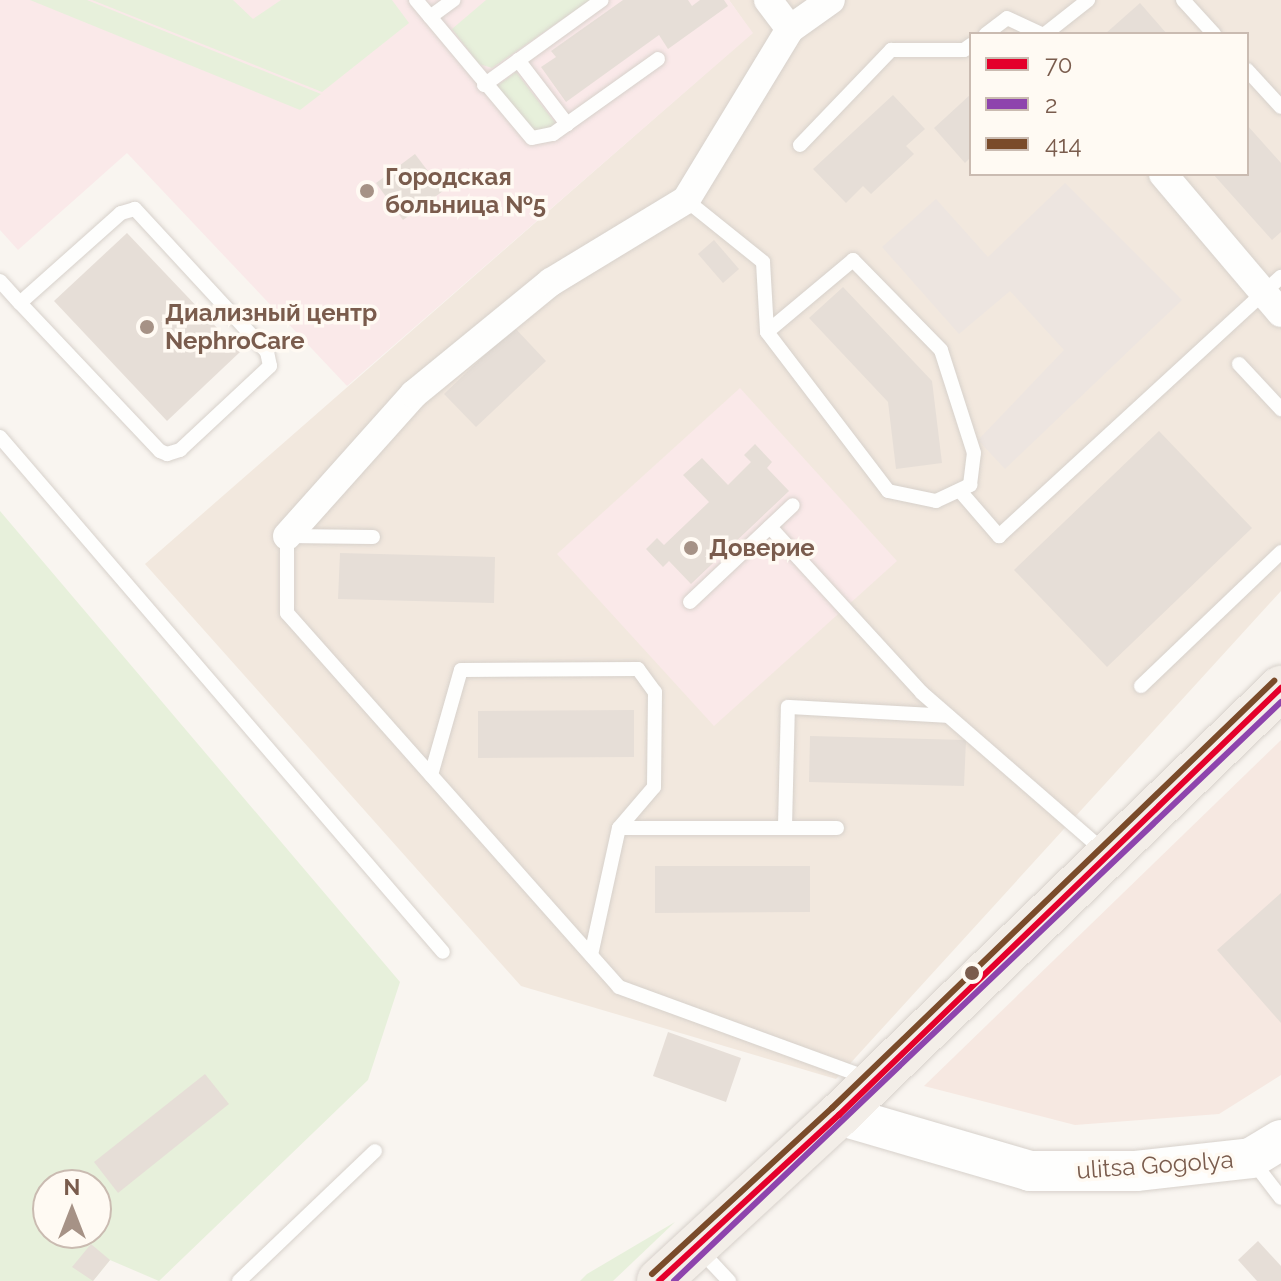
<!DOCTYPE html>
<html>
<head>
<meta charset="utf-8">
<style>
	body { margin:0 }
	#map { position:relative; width:1281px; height:1281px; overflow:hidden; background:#f9f5f0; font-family:Raleway,sans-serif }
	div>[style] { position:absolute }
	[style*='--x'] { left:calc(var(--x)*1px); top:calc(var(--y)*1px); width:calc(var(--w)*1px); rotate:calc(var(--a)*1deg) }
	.residential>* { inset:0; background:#f2e8de }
	.commercial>* { inset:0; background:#f6e8e1 }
	.industrial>* { inset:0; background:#ede5e0 }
	.medical>* { inset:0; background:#fae9e9 }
	.green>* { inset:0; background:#e7f0db }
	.building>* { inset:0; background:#e6ded7 }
	.roads { filter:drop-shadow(0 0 2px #d7d1cb) drop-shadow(0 0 2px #d7d1cb) }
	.lane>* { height:14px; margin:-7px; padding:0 7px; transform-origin:7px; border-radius:7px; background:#fefefd }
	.street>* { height:28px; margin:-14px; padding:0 14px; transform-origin:14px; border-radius:14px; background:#fefefd }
	.secondary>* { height:40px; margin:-20px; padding:0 20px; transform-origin:20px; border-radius:20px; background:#fefefd }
	.primary>* { height:44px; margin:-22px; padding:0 22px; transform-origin:22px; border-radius:22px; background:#f3eee8 }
	.bus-1>* { height:6px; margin:-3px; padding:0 3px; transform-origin:3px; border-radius:3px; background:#e4002b }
	.bus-2>* { height:6px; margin:-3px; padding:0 3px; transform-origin:3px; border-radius:3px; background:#8e44ad }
	.bus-3>* { height:6px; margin:-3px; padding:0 3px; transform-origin:3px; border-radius:3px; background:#7a4b2a }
	.dots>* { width:22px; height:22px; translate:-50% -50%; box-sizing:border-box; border:4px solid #fffaf3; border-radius:50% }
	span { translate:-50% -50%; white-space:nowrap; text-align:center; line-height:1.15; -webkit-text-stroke:7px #fffaf3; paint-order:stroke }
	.poi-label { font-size:24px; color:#7a5c4d; font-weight:700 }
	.left { translate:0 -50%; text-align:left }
	.street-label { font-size:24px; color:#7a5c4d }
	.legend { position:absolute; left:969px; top:32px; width:280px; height:144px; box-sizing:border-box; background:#fffaf3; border:2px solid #cabbb1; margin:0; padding:10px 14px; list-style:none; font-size:24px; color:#7a5c4d }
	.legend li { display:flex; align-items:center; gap:16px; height:40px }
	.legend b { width:40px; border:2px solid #cabbb1 }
	.north { position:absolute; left:32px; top:1169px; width:80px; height:80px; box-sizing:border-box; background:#fffaf3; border:2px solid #cabbb1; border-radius:50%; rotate:0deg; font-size:22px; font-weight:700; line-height:32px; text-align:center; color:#7a5c4d }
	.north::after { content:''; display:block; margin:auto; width:28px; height:36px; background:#a69286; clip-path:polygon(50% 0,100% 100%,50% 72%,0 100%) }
</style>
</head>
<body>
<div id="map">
	<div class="residential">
		<i style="clip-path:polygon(evenodd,729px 0,1281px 0,1281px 591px,836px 1079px,521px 986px,145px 564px,752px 33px,729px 0,971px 34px,1247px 34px,1247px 174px,971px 174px,971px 34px)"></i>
	</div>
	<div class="commercial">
		<i style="clip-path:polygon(1281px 740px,1281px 1075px,1219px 1114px,1075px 1125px,924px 1086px)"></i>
	</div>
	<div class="industrial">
		<i style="clip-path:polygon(1065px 183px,1182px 300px,1005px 469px,978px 440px,1064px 350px,1010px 291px,959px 334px,882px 247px,936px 199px,988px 257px)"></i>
	</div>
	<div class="medical">
		<i style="clip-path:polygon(0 0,729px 0,753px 33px,347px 386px,127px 153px,18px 250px,0 230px)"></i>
		<i style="clip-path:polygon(740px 388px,897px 561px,714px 726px,557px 554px)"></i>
	</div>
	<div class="green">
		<i style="clip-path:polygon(30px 0,87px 0,321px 94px,300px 110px)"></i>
		<i style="clip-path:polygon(92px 0,233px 0,253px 19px,281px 0,392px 0,409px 23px,322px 92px)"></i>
		<i style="clip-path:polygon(486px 0,590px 0,492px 68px,479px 64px,452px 29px)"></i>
		<i style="clip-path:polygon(516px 72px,556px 124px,550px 129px,534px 131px,497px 86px)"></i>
		<i style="clip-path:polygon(evenodd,0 511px,400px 982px,368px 1080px,159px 1281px,110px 1260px,93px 1281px,0 1281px,0 511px,48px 1185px,96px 1185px,96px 1233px,48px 1233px,48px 1185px)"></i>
		<i style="clip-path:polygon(675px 1222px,613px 1281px,580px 1281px,587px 1274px)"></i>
	</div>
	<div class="building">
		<i style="clip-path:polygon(623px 0,688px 0,692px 6px,700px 0,724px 0,728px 6px,668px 49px,659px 35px,566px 102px,541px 67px,556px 57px,551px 51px)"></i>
		<i style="clip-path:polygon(1140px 3px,1167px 34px,1105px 34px)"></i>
		<i style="clip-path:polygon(971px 94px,971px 157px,965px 163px,934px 128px)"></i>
		<i style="clip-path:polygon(893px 95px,925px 129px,906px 146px,914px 154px,871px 194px,863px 186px,846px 203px,813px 169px)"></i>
		<i style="clip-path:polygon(1247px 125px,1281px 163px,1281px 232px,1272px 240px,1213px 174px,1247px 174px)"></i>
		<i style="clip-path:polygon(415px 154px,443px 191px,403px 220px,376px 183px)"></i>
		<i style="clip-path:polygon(127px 233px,240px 352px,167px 421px,54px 301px)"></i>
		<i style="clip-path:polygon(714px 240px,739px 269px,723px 283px,698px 254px)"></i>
		<i style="clip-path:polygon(843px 287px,932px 381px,942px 463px,896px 469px,888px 402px,809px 318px)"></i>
		<i style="clip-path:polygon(514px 327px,546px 361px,476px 427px,444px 394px)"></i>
		<i style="clip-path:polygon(1159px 431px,1252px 528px,1107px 667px,1014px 570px)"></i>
		<i style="clip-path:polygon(755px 444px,772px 462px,767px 468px,789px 491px,691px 584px,669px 561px,663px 567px,646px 549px,657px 538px,664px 545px,709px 502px,683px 475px,702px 458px,728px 485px,751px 462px,744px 455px)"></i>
		<i style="clip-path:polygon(340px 553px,495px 557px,494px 603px,338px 599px)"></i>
		<i style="clip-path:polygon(634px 710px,634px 757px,478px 758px,478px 711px)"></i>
		<i style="clip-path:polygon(810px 736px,966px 740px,964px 786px,809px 782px)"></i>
		<i style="clip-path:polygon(655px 866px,810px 866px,810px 912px,655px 913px)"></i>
		<i style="clip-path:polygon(1281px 893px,1281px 1023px,1217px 950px)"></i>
		<i style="clip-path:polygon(668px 1032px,741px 1058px,726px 1102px,653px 1076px)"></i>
		<i style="clip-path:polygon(205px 1074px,229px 1104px,118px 1193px,94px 1162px)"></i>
		<i style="clip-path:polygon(1258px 1241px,1281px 1266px,1281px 1281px,1257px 1281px,1238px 1260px)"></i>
		<i style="clip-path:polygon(91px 1244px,110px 1260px,93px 1281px,72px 1267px)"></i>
	</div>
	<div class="roads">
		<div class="lane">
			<i style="--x:416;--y:0;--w:180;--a:50"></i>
			<i style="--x:532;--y:138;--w:21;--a:-11"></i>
			<i style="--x:553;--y:134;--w:129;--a:-35.5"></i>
			<i style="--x:1183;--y:0;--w:46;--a:47.6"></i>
			<i style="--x:430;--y:17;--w:29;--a:-36"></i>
			<i style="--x:986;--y:34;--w:26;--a:-37"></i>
			<i style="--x:1007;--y:18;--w:38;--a:25"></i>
			<i style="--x:1045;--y:34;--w:55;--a:-38.3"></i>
			<i style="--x:518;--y:60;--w:81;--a:52.6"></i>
			<i style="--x:1247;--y:70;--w:50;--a:47.4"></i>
			<i style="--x:484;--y:85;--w:145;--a:-35.8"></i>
			<i style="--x:800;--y:145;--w:132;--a:-46.2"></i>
			<i style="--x:891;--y:50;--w:73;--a:0"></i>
			<i style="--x:964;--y:50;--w:9;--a:-36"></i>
			<i style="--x:686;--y:200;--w:99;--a:38.8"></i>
			<i style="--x:763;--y:262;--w:70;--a:86.7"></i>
			<i style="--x:767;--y:332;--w:200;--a:52.7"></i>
			<i style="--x:888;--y:491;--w:49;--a:11.8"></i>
			<i style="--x:936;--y:501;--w:38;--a:-25"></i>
			<i style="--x:970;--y:485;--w:32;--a:-83"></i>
			<i style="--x:974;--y:453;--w:108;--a:-107.8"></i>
			<i style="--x:941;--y:350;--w:126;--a:-134.4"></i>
			<i style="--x:853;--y:260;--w:112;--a:140.1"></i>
			<i style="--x:0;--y:281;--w:30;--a:48"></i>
			<i style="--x:20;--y:303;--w:204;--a:46.6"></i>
			<i style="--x:160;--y:451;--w:8;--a:23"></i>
			<i style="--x:167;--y:454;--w:14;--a:-17"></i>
			<i style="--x:180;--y:450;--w:123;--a:-43"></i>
			<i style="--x:270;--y:366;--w:14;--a:-102"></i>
			<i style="--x:267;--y:352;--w:195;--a:-132.7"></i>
			<i style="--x:135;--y:209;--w:15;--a:164"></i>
			<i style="--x:121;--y:213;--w:135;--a:138.3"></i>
			<i style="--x:1239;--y:364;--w:62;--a:47"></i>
			<i style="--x:0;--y:437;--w:679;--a:49.3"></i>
			<i style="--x:960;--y:491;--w:60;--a:49.1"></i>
			<i style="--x:999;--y:536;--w:383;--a:-42.6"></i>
			<i style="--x:770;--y:527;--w:225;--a:47.5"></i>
			<i style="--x:922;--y:693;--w:242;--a:41"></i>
			<i style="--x:373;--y:537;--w:86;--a:-179.3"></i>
			<i style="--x:287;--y:536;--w:77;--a:90"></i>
			<i style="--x:287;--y:613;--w:500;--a:48.4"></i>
			<i style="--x:619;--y:987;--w:268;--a:20.1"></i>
			<i style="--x:690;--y:602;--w:141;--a:-43.3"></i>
			<i style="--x:1141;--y:686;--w:194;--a:-43.7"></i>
			<i style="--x:431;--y:775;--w:109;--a:-74.1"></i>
			<i style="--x:461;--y:670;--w:177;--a:-0.3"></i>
			<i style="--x:638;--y:669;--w:29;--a:54"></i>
			<i style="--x:655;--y:692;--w:95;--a:90.6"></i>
			<i style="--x:654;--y:787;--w:54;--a:130.5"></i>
			<i style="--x:785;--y:826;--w:119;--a:-88.6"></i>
			<i style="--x:788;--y:707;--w:160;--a:3.2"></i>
			<i style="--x:591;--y:955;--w:130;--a:-77.6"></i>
			<i style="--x:619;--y:828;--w:218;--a:0"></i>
			<i style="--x:1251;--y:1159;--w:49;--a:52.4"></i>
			<i style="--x:699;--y:1249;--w:44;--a:46.8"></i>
			<i style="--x:239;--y:1281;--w:188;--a:-43.7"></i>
		</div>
		<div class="street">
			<i style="--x:768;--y:0;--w:36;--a:53"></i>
			<i style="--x:1163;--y:174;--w:182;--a:49.7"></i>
			<i style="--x:287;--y:536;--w:191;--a:-48.2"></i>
			<i style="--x:414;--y:394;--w:177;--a:-39.3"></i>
			<i style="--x:551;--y:282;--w:158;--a:-31.3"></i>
			<i style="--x:686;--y:200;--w:200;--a:-58.7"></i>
			<i style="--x:790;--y:29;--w:50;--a:-35.3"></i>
		</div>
		<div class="secondary">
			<i style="--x:839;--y:1115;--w:199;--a:16.3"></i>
			<i style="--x:1030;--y:1171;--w:106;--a:0"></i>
			<i style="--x:1136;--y:1171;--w:116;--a:-6.4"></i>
			<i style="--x:1251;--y:1158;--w:35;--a:-31"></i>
		</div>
		<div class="primary">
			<i style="--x:659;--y:1281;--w:245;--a:-42.7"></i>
			<i style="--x:839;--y:1115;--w:615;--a:-44.01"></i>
		</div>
	</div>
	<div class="bus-1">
		<i style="--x:659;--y:1281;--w:245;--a:-42.7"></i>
		<i style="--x:839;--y:1115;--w:615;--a:-44.01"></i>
	</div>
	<div class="bus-2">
		<i style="--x:674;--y:1281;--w:839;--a:-43.65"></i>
	</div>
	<div class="bus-3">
		<i style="--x:652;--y:1274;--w:245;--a:-42.7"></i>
		<i style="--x:832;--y:1108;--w:615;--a:-44.01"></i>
	</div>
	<div class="dots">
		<i style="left:367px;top:191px;background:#a69286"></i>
		<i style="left:147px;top:327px;background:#a69286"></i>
		<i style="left:691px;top:548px;background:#a69286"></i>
		<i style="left:972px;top:973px;background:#7a5c4d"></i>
	</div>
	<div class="poi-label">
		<span class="left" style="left:385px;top:191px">Городская<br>больница №5</span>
		<span class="left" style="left:165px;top:327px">Диализный центр<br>NephroCare</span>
		<span class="left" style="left:709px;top:548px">Доверие</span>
	</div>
	<div class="street-label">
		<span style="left:1155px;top:1165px;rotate:-4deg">ulitsa Gogolya</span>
	</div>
	<ul class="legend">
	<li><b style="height:10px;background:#e4002b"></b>70</li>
	<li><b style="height:10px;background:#8e44ad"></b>2</li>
	<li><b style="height:10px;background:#7a4b2a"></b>414</li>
	</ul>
	<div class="north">N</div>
</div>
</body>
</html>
